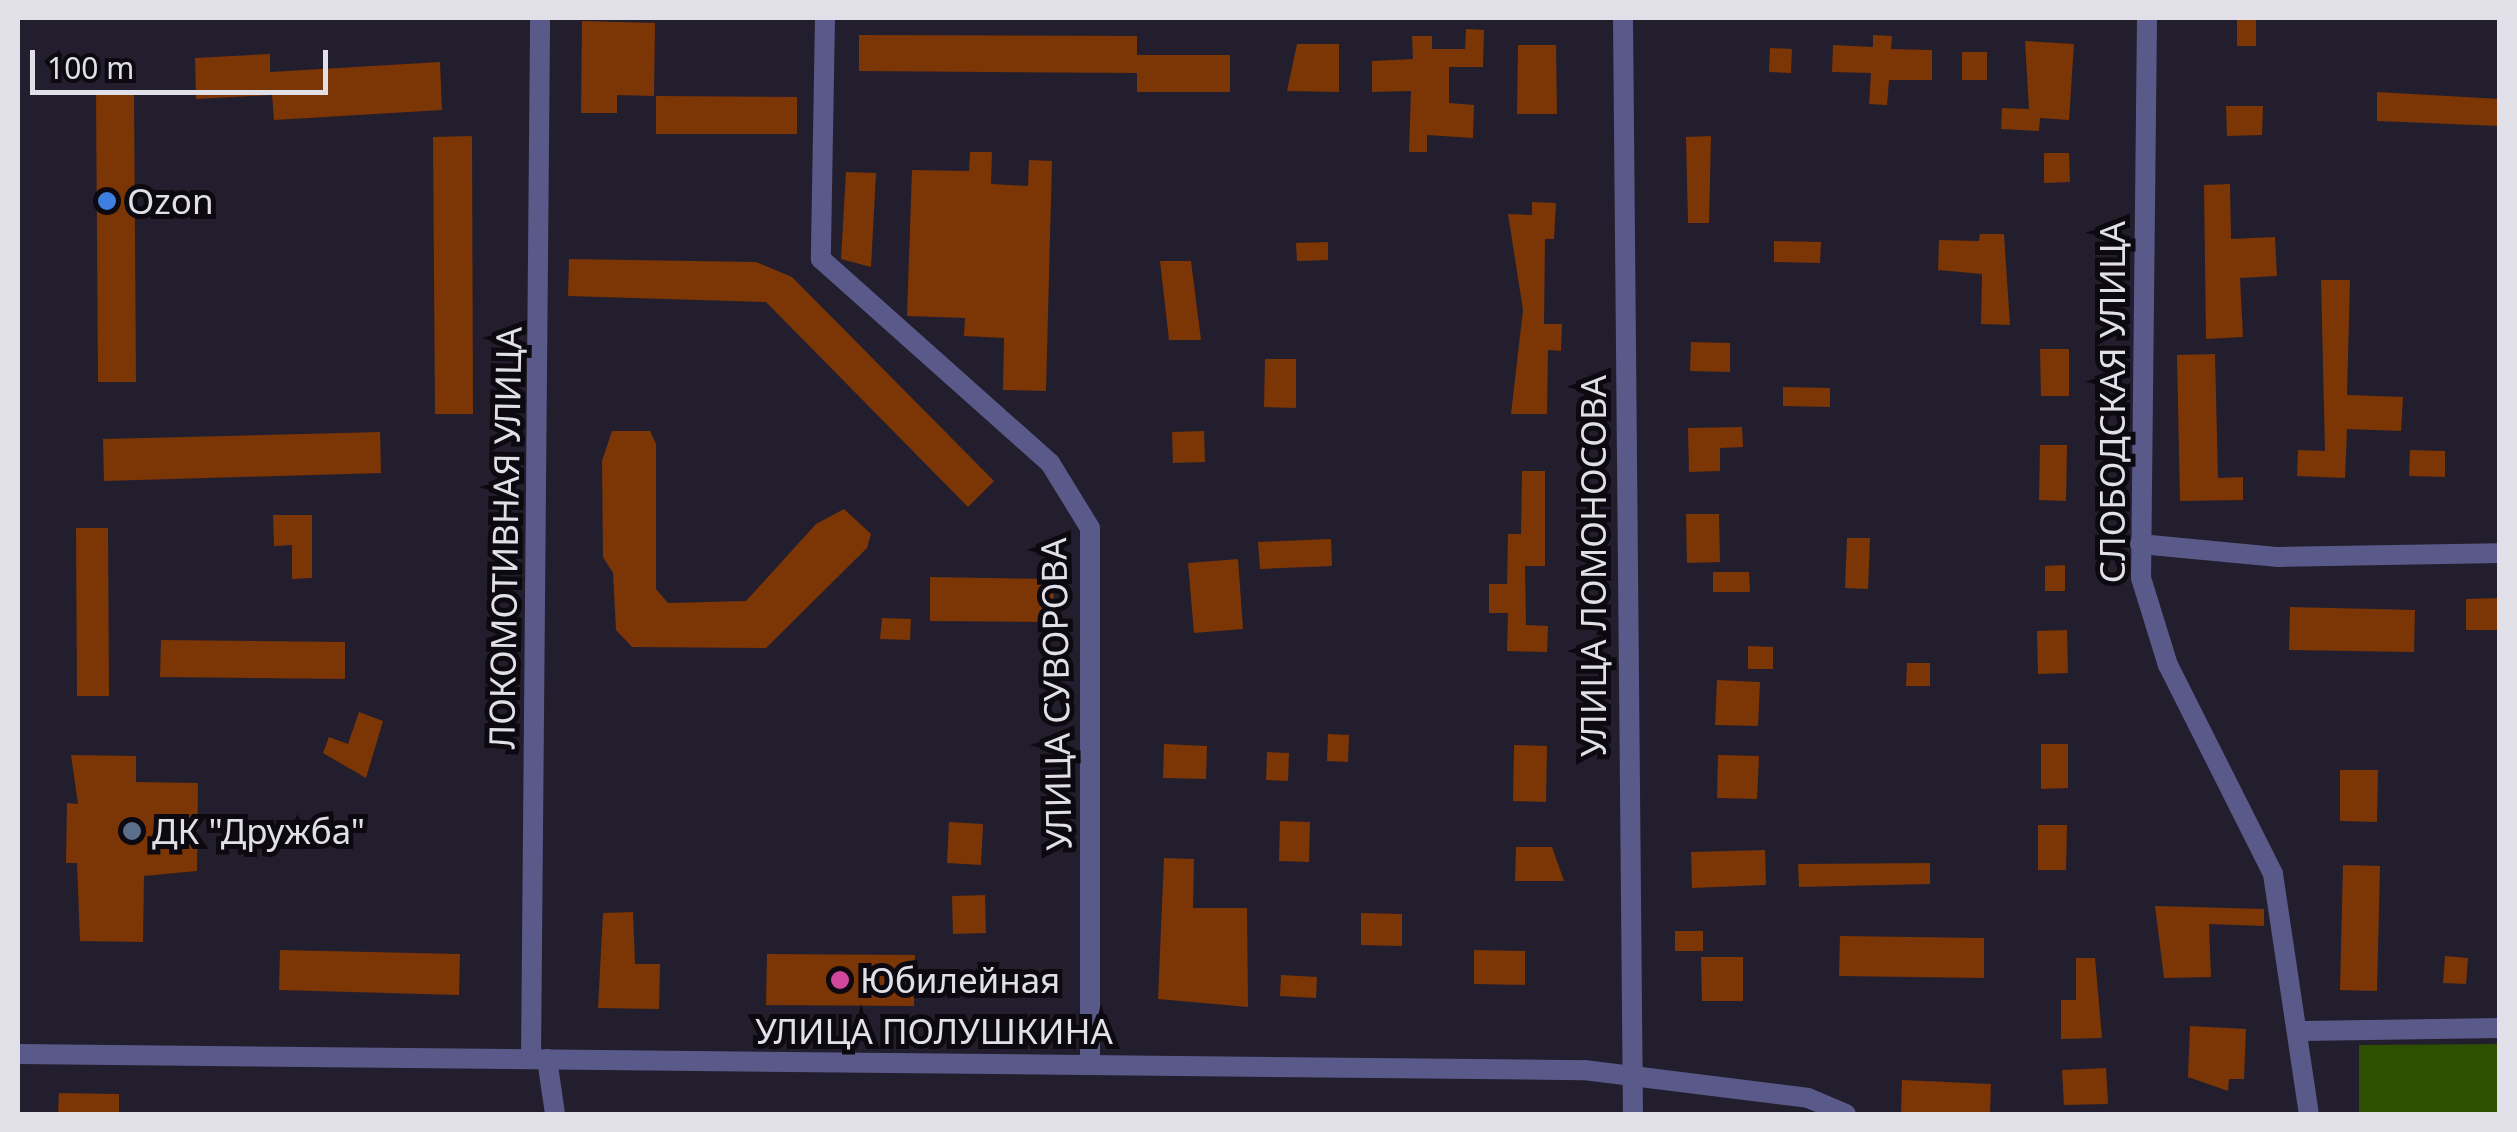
<!DOCTYPE html>
<html>
<head>
<meta charset="utf-8">
<style>
	body { margin:0 }
	#map { position:relative; width:2517px; height:1132px; overflow:hidden; background:#231e2d; font-family:"Noto Sans",sans-serif }
	div>[style] { position:absolute }
	[style*='--x'] { left:calc(var(--x)*1px); top:calc(var(--y)*1px); width:calc(var(--w)*1px); rotate:calc(var(--a)*1deg) }
	.green>* { inset:0; background:#2c5000 }
	.building>* { inset:0; background:#7c3504 }
	.minor>* { height:20px; margin:-10px; padding:0 10px; transform-origin:10px; border-radius:10px; background:#595a8a }
	.dots>* { width:28px; height:28px; translate:-50% -50%; box-sizing:border-box; border:5px solid #0c0910; border-radius:50% }
	span { translate:-50% -50%; white-space:nowrap; text-align:center; line-height:1.15; -webkit-text-stroke:10px #0c0910; paint-order:stroke }
	.poi-label { font-size:35px; color:#e1dfe8 }
	.left { translate:0 -50%; text-align:left }
	.street-label { font-size:35px; color:#e1dfe8 }
	.frame { position:absolute; inset:0; border:20px solid #e1dfe8; pointer-events:none }
	.scale { position:absolute; left:30px; top:50px; width:298px; height:45px; box-sizing:border-box; border:5px solid #e1dfe8; border-top:0; padding-left:12px; font-size:30px; line-height:35px; white-space:nowrap; color:#e1dfe8; -webkit-text-stroke:8px #0c0910; paint-order:stroke }
</style>
</head>
<body>
<div id="map">
	<div class="green">
		<i style="clip-path:polygon(2499px 1044px,2499px 1114px,2359px 1114px,2359px 1045px)"></i>
	</div>
	<div class="building">
		<i style="clip-path:polygon(2237px 18px,2256px 18px,2256px 46px,2237px 46px)"></i>
		<i style="clip-path:polygon(582px 21px,655px 23px,654px 96px,617px 95px,617px 113px,581px 113px)"></i>
		<i style="clip-path:polygon(1466px 29px,1484px 30px,1483px 67px,1449px 67px,1449px 103px,1474px 105px,1473px 138px,1427px 135px,1427px 152px,1409px 152px,1411px 91px,1372px 92px,1372px 61px,1413px 59px,1412px 36px,1432px 36px,1432px 49px,1465px 49px)"></i>
		<i style="clip-path:polygon(859px 35px,1137px 36px,1137px 55px,1230px 55px,1230px 92px,1137px 92px,1137px 73px,859px 71px)"></i>
		<i style="clip-path:polygon(1873px 35px,1892px 36px,1891px 49px,1932px 50px,1932px 80px,1889px 80px,1887px 105px,1869px 104px,1871px 73px,1832px 72px,1833px 45px,1873px 47px)"></i>
		<i style="clip-path:polygon(2025px 41px,2074px 44px,2069px 120px,2040px 118px,2039px 131px,2001px 129px,2002px 108px,2029px 109px)"></i>
		<i style="clip-path:polygon(1297px 44px,1339px 44px,1339px 92px,1287px 91px)"></i>
		<i style="clip-path:polygon(1518px 45px,1556px 45px,1557px 114px,1517px 114px)"></i>
		<i style="clip-path:polygon(1770px 48px,1792px 49px,1791px 73px,1769px 72px)"></i>
		<i style="clip-path:polygon(1962px 52px,1987px 52px,1987px 80px,1962px 80px)"></i>
		<i style="clip-path:polygon(270px 54px,270px 72px,440px 62px,442px 110px,274px 120px,272px 95px,196px 99px,195px 58px)"></i>
		<i style="clip-path:polygon(2377px 92px,2500px 99px,2500px 126px,2377px 121px)"></i>
		<i style="clip-path:polygon(96px 93px,134px 93px,136px 382px,98px 382px)"></i>
		<i style="clip-path:polygon(656px 96px,797px 97px,797px 134px,656px 134px)"></i>
		<i style="clip-path:polygon(2226px 106px,2263px 106px,2262px 135px,2227px 136px)"></i>
		<i style="clip-path:polygon(472px 136px,473px 414px,435px 414px,433px 137px)"></i>
		<i style="clip-path:polygon(1711px 136px,1709px 223px,1688px 223px,1686px 137px)"></i>
		<i style="clip-path:polygon(970px 152px,992px 152px,991px 184px,1028px 186px,1029px 160px,1052px 161px,1046px 391px,1003px 390px,1004px 338px,964px 336px,965px 318px,907px 316px,912px 170px,969px 171px)"></i>
		<i style="clip-path:polygon(2044px 153px,2069px 153px,2070px 182px,2044px 183px)"></i>
		<i style="clip-path:polygon(846px 172px,876px 173px,871px 267px,841px 259px)"></i>
		<i style="clip-path:polygon(2230px 184px,2231px 239px,2275px 237px,2277px 276px,2240px 278px,2243px 337px,2206px 339px,2204px 185px)"></i>
		<i style="clip-path:polygon(1532px 202px,1556px 203px,1554px 239px,1545px 239px,1544px 324px,1562px 324px,1561px 351px,1548px 350px,1547px 414px,1511px 414px,1523px 310px,1508px 214px,1532px 215px)"></i>
		<i style="clip-path:polygon(1980px 234px,2004px 234px,2010px 325px,1981px 324px,1982px 274px,1938px 270px,1939px 240px,1979px 241px)"></i>
		<i style="clip-path:polygon(1774px 241px,1821px 242px,1820px 263px,1774px 262px)"></i>
		<i style="clip-path:polygon(1328px 242px,1328px 260px,1297px 261px,1296px 243px)"></i>
		<i style="clip-path:polygon(569px 259px,756px 262px,792px 277px,994px 481px,968px 507px,766px 302px,568px 296px)"></i>
		<i style="clip-path:polygon(1160px 261px,1191px 261px,1201px 340px,1169px 340px)"></i>
		<i style="clip-path:polygon(2321px 280px,2350px 280px,2347px 395px,2403px 397px,2401px 431px,2347px 429px,2345px 478px,2297px 476px,2298px 450px,2325px 451px)"></i>
		<i style="clip-path:polygon(1691px 342px,1730px 343px,1730px 372px,1690px 371px)"></i>
		<i style="clip-path:polygon(2040px 349px,2069px 349px,2069px 396px,2041px 396px)"></i>
		<i style="clip-path:polygon(2215px 354px,2218px 478px,2243px 477px,2243px 500px,2180px 501px,2177px 355px)"></i>
		<i style="clip-path:polygon(1265px 359px,1296px 359px,1296px 408px,1264px 407px)"></i>
		<i style="clip-path:polygon(1783px 387px,1830px 388px,1830px 407px,1783px 406px)"></i>
		<i style="clip-path:polygon(1742px 427px,1743px 447px,1720px 448px,1720px 471px,1689px 472px,1688px 428px)"></i>
		<i style="clip-path:polygon(612px 431px,650px 431px,656px 444px,656px 589px,668px 603px,746px 601px,816px 524px,844px 509px,871px 534px,867px 548px,766px 648px,632px 647px,616px 630px,613px 573px,603px 557px,602px 461px)"></i>
		<i style="clip-path:polygon(1204px 431px,1205px 462px,1173px 463px,1172px 432px)"></i>
		<i style="clip-path:polygon(380px 432px,381px 473px,104px 481px,103px 439px)"></i>
		<i style="clip-path:polygon(2040px 445px,2067px 445px,2066px 501px,2039px 500px)"></i>
		<i style="clip-path:polygon(2410px 450px,2445px 451px,2445px 477px,2409px 476px)"></i>
		<i style="clip-path:polygon(1522px 471px,1545px 471px,1545px 566px,1525px 566px,1526px 625px,1548px 626px,1547px 652px,1507px 651px,1508px 613px,1489px 613px,1489px 584px,1507px 584px,1508px 534px,1521px 534px)"></i>
		<i style="clip-path:polygon(1686px 514px,1719px 514px,1720px 562px,1687px 563px)"></i>
		<i style="clip-path:polygon(273px 515px,312px 515px,312px 578px,292px 579px,292px 545px,274px 546px)"></i>
		<i style="clip-path:polygon(76px 528px,108px 528px,109px 696px,77px 696px)"></i>
		<i style="clip-path:polygon(1847px 538px,1870px 538px,1868px 589px,1845px 588px)"></i>
		<i style="clip-path:polygon(1331px 539px,1332px 566px,1260px 569px,1258px 542px)"></i>
		<i style="clip-path:polygon(1238px 559px,1243px 629px,1194px 633px,1188px 563px)"></i>
		<i style="clip-path:polygon(2065px 565px,2065px 591px,2045px 591px,2045px 566px)"></i>
		<i style="clip-path:polygon(1713px 572px,1749px 572px,1750px 592px,1713px 592px)"></i>
		<i style="clip-path:polygon(930px 577px,1054px 579px,1053px 622px,930px 621px)"></i>
		<i style="clip-path:polygon(2500px 598px,2500px 630px,2466px 630px,2466px 599px)"></i>
		<i style="clip-path:polygon(2290px 607px,2415px 610px,2414px 652px,2289px 650px)"></i>
		<i style="clip-path:polygon(882px 618px,911px 619px,910px 640px,880px 639px)"></i>
		<i style="clip-path:polygon(2067px 630px,2068px 673px,2038px 674px,2037px 631px)"></i>
		<i style="clip-path:polygon(161px 640px,345px 642px,345px 679px,160px 677px)"></i>
		<i style="clip-path:polygon(1748px 646px,1773px 647px,1773px 669px,1748px 669px)"></i>
		<i style="clip-path:polygon(1907px 663px,1930px 663px,1930px 686px,1906px 686px)"></i>
		<i style="clip-path:polygon(1717px 680px,1760px 682px,1758px 726px,1715px 725px)"></i>
		<i style="clip-path:polygon(359px 712px,383px 721px,366px 778px,323px 753px,329px 737px,348px 744px)"></i>
		<i style="clip-path:polygon(1328px 734px,1349px 735px,1348px 762px,1327px 761px)"></i>
		<i style="clip-path:polygon(1164px 744px,1207px 746px,1206px 779px,1163px 778px)"></i>
		<i style="clip-path:polygon(2041px 744px,2068px 744px,2068px 788px,2041px 789px)"></i>
		<i style="clip-path:polygon(1514px 745px,1547px 746px,1546px 802px,1513px 801px)"></i>
		<i style="clip-path:polygon(1267px 752px,1289px 753px,1288px 781px,1266px 780px)"></i>
		<i style="clip-path:polygon(71px 755px,136px 756px,136px 782px,198px 783px,197px 871px,144px 876px,143px 942px,80px 941px,77px 863px,66px 863px,67px 803px,78px 804px)"></i>
		<i style="clip-path:polygon(1718px 755px,1759px 756px,1757px 799px,1717px 798px)"></i>
		<i style="clip-path:polygon(2340px 770px,2378px 770px,2377px 822px,2340px 821px)"></i>
		<i style="clip-path:polygon(1280px 821px,1310px 822px,1309px 862px,1279px 861px)"></i>
		<i style="clip-path:polygon(949px 822px,983px 824px,981px 865px,947px 863px)"></i>
		<i style="clip-path:polygon(2038px 825px,2067px 825px,2066px 870px,2038px 870px)"></i>
		<i style="clip-path:polygon(1516px 847px,1552px 847px,1564px 881px,1515px 881px)"></i>
		<i style="clip-path:polygon(1765px 850px,1766px 885px,1692px 888px,1691px 852px)"></i>
		<i style="clip-path:polygon(1164px 858px,1194px 859px,1193px 908px,1247px 908px,1248px 1007px,1158px 999px)"></i>
		<i style="clip-path:polygon(1930px 863px,1930px 884px,1799px 887px,1798px 864px)"></i>
		<i style="clip-path:polygon(2343px 865px,2380px 866px,2377px 991px,2340px 990px)"></i>
		<i style="clip-path:polygon(985px 895px,986px 933px,953px 934px,952px 896px)"></i>
		<i style="clip-path:polygon(2155px 906px,2264px 909px,2264px 926px,2209px 924px,2211px 977px,2164px 978px)"></i>
		<i style="clip-path:polygon(633px 912px,635px 964px,660px 964px,659px 1009px,598px 1008px,603px 913px)"></i>
		<i style="clip-path:polygon(1361px 913px,1402px 914px,1402px 946px,1361px 945px)"></i>
		<i style="clip-path:polygon(1675px 931px,1703px 931px,1703px 951px,1675px 951px)"></i>
		<i style="clip-path:polygon(1840px 936px,1984px 938px,1984px 978px,1839px 976px)"></i>
		<i style="clip-path:polygon(280px 950px,460px 954px,459px 995px,279px 990px)"></i>
		<i style="clip-path:polygon(1474px 950px,1525px 951px,1525px 985px,1474px 984px)"></i>
		<i style="clip-path:polygon(767px 954px,915px 955px,914px 1006px,766px 1005px)"></i>
		<i style="clip-path:polygon(2445px 956px,2468px 958px,2466px 984px,2443px 983px)"></i>
		<i style="clip-path:polygon(1701px 957px,1743px 957px,1743px 1001px,1702px 1001px)"></i>
		<i style="clip-path:polygon(2076px 958px,2095px 958px,2102px 1038px,2061px 1039px,2061px 1000px,2076px 1000px)"></i>
		<i style="clip-path:polygon(1281px 975px,1317px 977px,1316px 998px,1280px 996px)"></i>
		<i style="clip-path:polygon(2190px 1026px,2246px 1029px,2244px 1079px,2229px 1079px,2228px 1091px,2188px 1077px)"></i>
		<i style="clip-path:polygon(2106px 1068px,2108px 1104px,2064px 1105px,2062px 1070px)"></i>
		<i style="clip-path:polygon(1902px 1080px,1991px 1084px,1990px 1114px,1901px 1114px)"></i>
		<i style="clip-path:polygon(59px 1093px,119px 1094px,119px 1114px,58px 1114px)"></i>
	</div>
	<div class="minor">
		<i style="--x:825;--y:18;--w:241;--a:91"></i>
		<i style="--x:821;--y:259;--w:307;--a:41.7"></i>
		<i style="--x:1050;--y:463;--w:76;--a:58.4"></i>
		<i style="--x:1090;--y:528;--w:537;--a:90"></i>
		<i style="--x:1623;--y:18;--w:1096;--a:89.48"></i>
		<i style="--x:2147;--y:18;--w:560;--a:90.61"></i>
		<i style="--x:2141;--y:578;--w:91;--a:72.8"></i>
		<i style="--x:2168;--y:665;--w:234;--a:63.3"></i>
		<i style="--x:2273;--y:874;--w:243;--a:81.5"></i>
		<i style="--x:2140;--y:544;--w:139;--a:5.4"></i>
		<i style="--x:2278;--y:557;--w:222;--a:-1"></i>
		<i style="--x:2303;--y:1031;--w:197;--a:-0.9"></i>
		<i style="--x:18;--y:1054;--w:1566;--a:0.59"></i>
		<i style="--x:1584;--y:1070;--w:226;--a:7.1"></i>
		<i style="--x:1808;--y:1098;--w:41;--a:22.8"></i>
		<i style="--x:531;--y:1059;--w:1041;--a:-89.5"></i>
		<i style="--x:547;--y:1059;--w:56;--a:81.7"></i>
	</div>
	<div class="dots">
		<i style="left:107px;top:201px;background:#3f7fe0"></i>
		<i style="left:132px;top:831px;background:#5c6f8a"></i>
		<i style="left:840px;top:980px;background:#d1479c"></i>
	</div>
	<div class="poi-label">
		<span class="left" style="left:127px;top:201px">Ozon</span>
		<span class="left" style="left:152px;top:831px">ДК "Дружба"</span>
		<span class="left" style="left:860px;top:980px">Юбилейная</span>
	</div>
	<div class="street-label">
		<span style="left:2112px;top:402px;rotate:-90deg">СЛОБОДСКАЯ УЛИЦА</span>
		<span style="left:505px;top:538px;rotate:-89deg">ЛОКОМОТИВНАЯ УЛИЦА</span>
		<span style="left:1593px;top:566px;rotate:-90deg">УЛИЦА ЛОМОНОСОВА</span>
		<span style="left:1056px;top:694px;rotate:-91deg">УЛИЦА СУВОРОВА</span>
		<span style="left:934px;top:1031px">УЛИЦА ПОЛУШКИНА</span>
	</div>
	<div class="frame"></div>
	<div class="scale">100 m</div>
</div>
</body>
</html>
